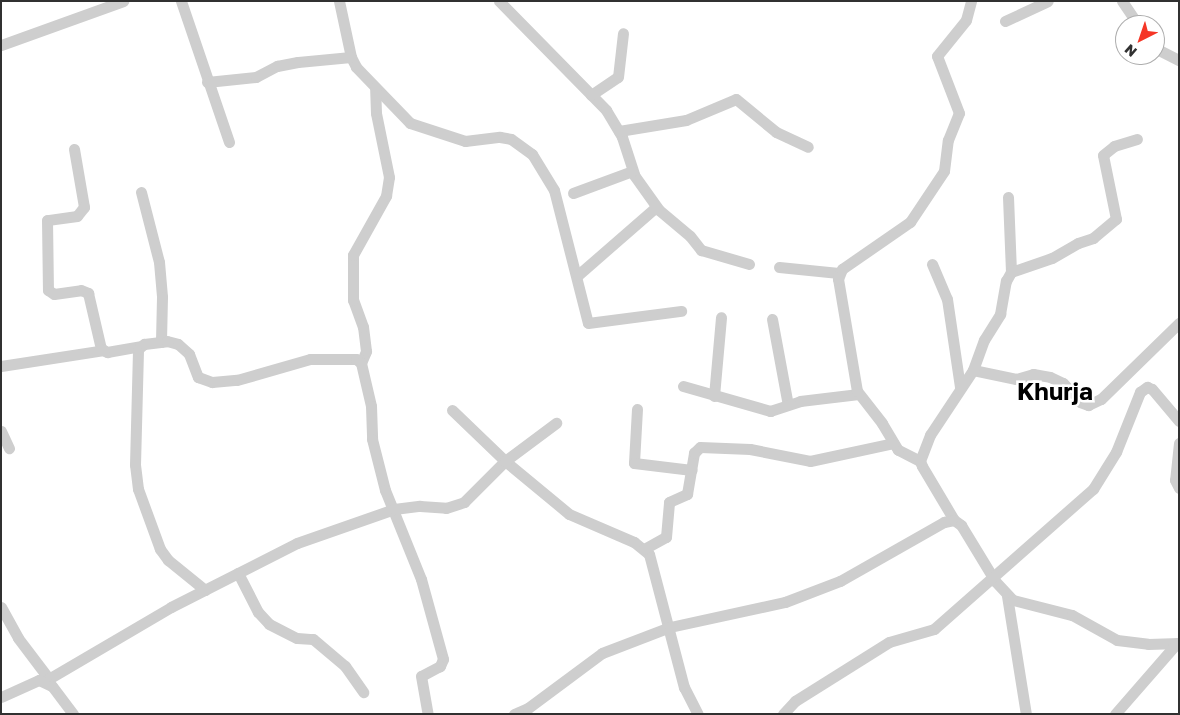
<!DOCTYPE html>
<html>
<head>
<meta charset="utf-8">
<style>
	body { margin:0 }
	#map { position:relative; width:1180px; height:715px; overflow:hidden; background:#fff; font-family:"Golos Text",sans-serif }
	div>[style] { position:absolute }
	[style*='--x'] { left:calc(var(--x)*1px); top:calc(var(--y)*1px); width:calc(var(--w)*1px); rotate:calc(var(--a)*1deg) }
	.minor>* { height:11px; margin:-5.5px; padding:0 5.5px; transform-origin:5.5px; border-radius:5.5px; background:#cecece }
	span { translate:-50% -50%; white-space:nowrap; text-align:center; line-height:1.15; -webkit-text-stroke:5px #fff; paint-order:stroke }
	.town-label { font-size:24px; color:#000; font-weight:700 }
	.frame { position:absolute; inset:0; border:2px solid #313131; pointer-events:none }
	.north { position:absolute; left:1115px; top:15px; width:50px; height:50px; box-sizing:border-box; background:#fff; border:1px solid #adadad; border-radius:50%; rotate:221deg; font-size:14px; font-weight:700; line-height:20px; text-align:center; color:#313131 }
	.north::after { content:''; display:block; margin:auto; width:18px; height:22px; background:#f53626; clip-path:polygon(50% 0,100% 100%,50% 72%,0 100%) }
</style>
</head>
<body>
<div id="map">
	<div class="minor">
		<i style="--x:181;--y:1;--w:149;--a:71.2"></i>
		<i style="--x:339;--y:1;--w:57;--a:77.9"></i>
		<i style="--x:351;--y:57;--w:11;--a:63"></i>
		<i style="--x:356;--y:67;--w:78;--a:46"></i>
		<i style="--x:410;--y:123;--w:58;--a:18.1"></i>
		<i style="--x:465;--y:141;--w:35;--a:-7"></i>
		<i style="--x:500;--y:137;--w:11;--a:10"></i>
		<i style="--x:511;--y:139;--w:26;--a:36"></i>
		<i style="--x:532;--y:154;--w:42;--a:58.6"></i>
		<i style="--x:554;--y:190;--w:137;--a:75.7"></i>
		<i style="--x:588;--y:323;--w:94;--a:-7.4"></i>
		<i style="--x:499;--y:1;--w:153;--a:45.5"></i>
		<i style="--x:606;--y:110;--w:31;--a:59"></i>
		<i style="--x:622;--y:137;--w:40;--a:72"></i>
		<i style="--x:634;--y:175;--w:43;--a:54.5"></i>
		<i style="--x:659;--y:210;--w:40;--a:40"></i>
		<i style="--x:690;--y:236;--w:18;--a:52"></i>
		<i style="--x:701;--y:250;--w:50;--a:16.3"></i>
		<i style="--x:1122;--y:1;--w:29;--a:56"></i>
		<i style="--x:1005;--y:21;--w:47;--a:-24.9"></i>
		<i style="--x:1;--y:45;--w:130;--a:-19.8"></i>
		<i style="--x:1155;--y:48;--w:27;--a:27"></i>
		<i style="--x:207;--y:82;--w:49;--a:-5.8"></i>
		<i style="--x:256;--y:77;--w:24;--a:-28"></i>
		<i style="--x:277;--y:66;--w:21;--a:-11"></i>
		<i style="--x:298;--y:62;--w:53;--a:-5.4"></i>
		<i style="--x:591;--y:95;--w:32;--a:-34"></i>
		<i style="--x:618;--y:77;--w:44;--a:-83.5"></i>
		<i style="--x:619;--y:131;--w:68;--a:-9.3"></i>
		<i style="--x:686;--y:120;--w:54;--a:-22.8"></i>
		<i style="--x:736;--y:99;--w:52;--a:39.5"></i>
		<i style="--x:776;--y:132;--w:35;--a:25"></i>
		<i style="--x:74;--y:149;--w:59;--a:80.2"></i>
		<i style="--x:84;--y:207;--w:11;--a:128"></i>
		<i style="--x:77;--y:216;--w:30;--a:172"></i>
		<i style="--x:47;--y:220;--w:70;--a:89.2"></i>
		<i style="--x:48;--y:290;--w:7;--a:34"></i>
		<i style="--x:54;--y:294;--w:27;--a:-8"></i>
		<i style="--x:81;--y:290;--w:8;--a:23"></i>
		<i style="--x:88;--y:293;--w:57;--a:76.9"></i>
		<i style="--x:101;--y:349;--w:7;--a:27"></i>
		<i style="--x:107;--y:352;--w:34;--a:-10"></i>
		<i style="--x:141;--y:192;--w:72;--a:75.6"></i>
		<i style="--x:159;--y:262;--w:35;--a:85"></i>
		<i style="--x:162;--y:297;--w:45;--a:91.3"></i>
		<i style="--x:573;--y:193;--w:63;--a:-20.4"></i>
		<i style="--x:1008;--y:197;--w:75;--a:87.7"></i>
		<i style="--x:932;--y:264;--w:38;--a:67"></i>
		<i style="--x:947;--y:299;--w:89;--a:81.6"></i>
		<i style="--x:779;--y:267;--w:60;--a:5.7"></i>
		<i style="--x:578;--y:275;--w:103;--a:-41.1"></i>
		<i style="--x:772;--y:319;--w:87;--a:79.5"></i>
		<i style="--x:361;--y:363;--w:13;--a:-67"></i>
		<i style="--x:366;--y:351;--w:24;--a:-97"></i>
		<i style="--x:363;--y:327;--w:29;--a:-110"></i>
		<i style="--x:353;--y:300;--w:45;--a:-90"></i>
		<i style="--x:353;--y:255;--w:68;--a:-60.8"></i>
		<i style="--x:386;--y:196;--w:19;--a:-81"></i>
		<i style="--x:389;--y:177;--w:65;--a:-101.5"></i>
		<i style="--x:376;--y:113;--w:25;--a:-92"></i>
		<i style="--x:1;--y:366;--w:104;--a:-8.8"></i>
		<i style="--x:973;--y:370;--w:44;--a:11.8"></i>
		<i style="--x:1016;--y:379;--w:18;--a:-16"></i>
		<i style="--x:1033;--y:374;--w:17;--a:10"></i>
		<i style="--x:1050;--y:377;--w:14;--a:25"></i>
		<i style="--x:1063;--y:383;--w:25;--a:48"></i>
		<i style="--x:1080;--y:402;--w:9;--a:21"></i>
		<i style="--x:1088;--y:405;--w:14;--a:-25"></i>
		<i style="--x:1101;--y:399;--w:109;--a:-44.3"></i>
		<i style="--x:683;--y:386;--w:91;--a:16"></i>
		<i style="--x:770;--y:411;--w:32;--a:-18"></i>
		<i style="--x:800;--y:401;--w:59;--a:-6.8"></i>
		<i style="--x:714;--y:396;--w:79;--a:-84.9"></i>
		<i style="--x:637;--y:409;--w:54;--a:93.2"></i>
		<i style="--x:634;--y:463;--w:58;--a:6.9"></i>
		<i style="--x:452;--y:410;--w:74;--a:43.9"></i>
		<i style="--x:505;--y:461;--w:83;--a:39.6"></i>
		<i style="--x:569;--y:514;--w:71;--a:23.3"></i>
		<i style="--x:634;--y:542;--w:19;--a:39"></i>
		<i style="--x:649;--y:554;--w:138;--a:75.3"></i>
		<i style="--x:684;--y:687;--w:30;--a:63"></i>
		<i style="--x:1;--y:431;--w:19;--a:65"></i>
		<i style="--x:1179;--y:443;--w:37;--a:96"></i>
		<i style="--x:1175;--y:480;--w:9;--a:63"></i>
		<i style="--x:920;--y:461;--w:25;--a:-153"></i>
		<i style="--x:898;--y:450;--w:31;--a:-121"></i>
		<i style="--x:882;--y:423;--w:41;--a:-128"></i>
		<i style="--x:857;--y:391;--w:114;--a:-99.6"></i>
		<i style="--x:838;--y:279;--w:11;--a:-68"></i>
		<i style="--x:842;--y:269;--w:83;--a:-34.7"></i>
		<i style="--x:910;--y:222;--w:61;--a:-56.3"></i>
		<i style="--x:944;--y:171;--w:31;--a:-83"></i>
		<i style="--x:948;--y:140;--w:29;--a:-68"></i>
		<i style="--x:959;--y:113;--w:61;--a:-111.1"></i>
		<i style="--x:937;--y:56;--w:46;--a:-51.1"></i>
		<i style="--x:966;--y:20;--w:20;--a:-75"></i>
		<i style="--x:954;--y:520;--w:63;--a:-120.7"></i>
		<i style="--x:922;--y:466;--w:5;--a:-112"></i>
		<i style="--x:920;--y:461;--w:28;--a:-69"></i>
		<i style="--x:930;--y:435;--w:78;--a:-56.5"></i>
		<i style="--x:973;--y:370;--w:32;--a:-70"></i>
		<i style="--x:984;--y:340;--w:31;--a:-58"></i>
		<i style="--x:1000;--y:314;--w:34;--a:-80"></i>
		<i style="--x:1006;--y:281;--w:10;--a:-61"></i>
		<i style="--x:1011;--y:272;--w:43;--a:-18.9"></i>
		<i style="--x:1052;--y:258;--w:30;--a:-30"></i>
		<i style="--x:1078;--y:243;--w:16;--a:-18"></i>
		<i style="--x:1093;--y:238;--w:30;--a:-40"></i>
		<i style="--x:1116;--y:219;--w:65;--a:-101.5"></i>
		<i style="--x:1103;--y:155;--w:14;--a:-39"></i>
		<i style="--x:1114;--y:146;--w:24;--a:-17"></i>
		<i style="--x:644;--y:549;--w:25;--a:-29"></i>
		<i style="--x:666;--y:537;--w:35;--a:-85"></i>
		<i style="--x:669;--y:502;--w:20;--a:-24"></i>
		<i style="--x:687;--y:494;--w:42;--a:-80.3"></i>
		<i style="--x:694;--y:453;--w:8;--a:-45"></i>
		<i style="--x:700;--y:447;--w:50;--a:2.3"></i>
		<i style="--x:750;--y:449;--w:61;--a:11.3"></i>
		<i style="--x:810;--y:461;--w:85;--a:-12.2"></i>
		<i style="--x:238;--y:573;--w:44;--a:62.9"></i>
		<i style="--x:258;--y:612;--w:16;--a:47"></i>
		<i style="--x:269;--y:624;--w:31;--a:27"></i>
		<i style="--x:297;--y:638;--w:16;--a:4"></i>
		<i style="--x:313;--y:639;--w:42;--a:40.2"></i>
		<i style="--x:345;--y:666;--w:32;--a:55"></i>
		<i style="--x:205;--y:590;--w:48;--a:-141"></i>
		<i style="--x:168;--y:560;--w:14;--a:-126"></i>
		<i style="--x:160;--y:549;--w:64;--a:-110.1"></i>
		<i style="--x:138;--y:489;--w:24;--a:-97"></i>
		<i style="--x:135;--y:465;--w:116;--a:-88.5"></i>
		<i style="--x:138;--y:349;--w:8;--a:-40"></i>
		<i style="--x:144;--y:344;--w:23;--a:-7"></i>
		<i style="--x:167;--y:341;--w:11;--a:15"></i>
		<i style="--x:178;--y:344;--w:15;--a:42"></i>
		<i style="--x:189;--y:354;--w:25;--a:69"></i>
		<i style="--x:198;--y:377;--w:15;--a:20"></i>
		<i style="--x:212;--y:382;--w:25;--a:-5"></i>
		<i style="--x:237;--y:380;--w:76;--a:-16"></i>
		<i style="--x:310;--y:359;--w:46;--a:0"></i>
		<i style="--x:356;--y:359;--w:6;--a:39"></i>
		<i style="--x:361;--y:363;--w:44;--a:76.9"></i>
		<i style="--x:371;--y:406;--w:33;--a:88"></i>
		<i style="--x:372;--y:439;--w:53;--a:75.7"></i>
		<i style="--x:385;--y:490;--w:96;--a:68"></i>
		<i style="--x:421;--y:579;--w:83;--a:74.6"></i>
		<i style="--x:443;--y:659;--w:8;--a:113"></i>
		<i style="--x:440;--y:666;--w:21;--a:152"></i>
		<i style="--x:421;--y:676;--w:39;--a:80"></i>
		<i style="--x:1007;--y:596;--w:120;--a:80.9"></i>
		<i style="--x:1;--y:607;--w:35;--a:61"></i>
		<i style="--x:18;--y:638;--w:51;--a:52.9"></i>
		<i style="--x:45;--y:681;--w:146;--a:-30.4"></i>
		<i style="--x:171;--y:607;--w:141;--a:-26.9"></i>
		<i style="--x:297;--y:543;--w:103;--a:-19.3"></i>
		<i style="--x:394;--y:509;--w:26;--a:-7"></i>
		<i style="--x:420;--y:506;--w:26;--a:4"></i>
		<i style="--x:446;--y:508;--w:19;--a:-18"></i>
		<i style="--x:464;--y:502;--w:58;--a:-45"></i>
		<i style="--x:505;--y:461;--w:64;--a:-36.7"></i>
		<i style="--x:1;--y:697;--w:42;--a:-24.1"></i>
		<i style="--x:39;--y:680;--w:14;--a:25"></i>
		<i style="--x:52;--y:686;--w:35;--a:53"></i>
		<i style="--x:514;--y:714;--w:15;--a:-23"></i>
		<i style="--x:528;--y:708;--w:92;--a:-36.6"></i>
		<i style="--x:602;--y:653;--w:73;--a:-20.9"></i>
		<i style="--x:670;--y:627;--w:118;--a:-12.3"></i>
		<i style="--x:785;--y:602;--w:59;--a:-20.9"></i>
		<i style="--x:840;--y:581;--w:120;--a:-29.6"></i>
		<i style="--x:944;--y:522;--w:10;--a:-11"></i>
		<i style="--x:954;--y:520;--w:9;--a:36"></i>
		<i style="--x:961;--y:525;--w:66;--a:58.7"></i>
		<i style="--x:995;--y:581;--w:26;--a:47"></i>
		<i style="--x:1013;--y:600;--w:61;--a:14.3"></i>
		<i style="--x:1072;--y:615;--w:51;--a:29.1"></i>
		<i style="--x:1117;--y:640;--w:31;--a:7"></i>
		<i style="--x:1148;--y:644;--w:31;--a:-2"></i>
		<i style="--x:783;--y:714;--w:18;--a:-47"></i>
		<i style="--x:795;--y:701;--w:111;--a:-32.1"></i>
		<i style="--x:889;--y:642;--w:47;--a:-16.1"></i>
		<i style="--x:934;--y:629;--w:212;--a:-41.4"></i>
		<i style="--x:1093;--y:489;--w:44;--a:-58.1"></i>
		<i style="--x:1116;--y:452;--w:65;--a:-68.2"></i>
		<i style="--x:1140;--y:392;--w:9;--a:-36"></i>
		<i style="--x:1147;--y:387;--w:5;--a:22"></i>
		<i style="--x:1152;--y:389;--w:42;--a:49.8"></i>
		<i style="--x:1115;--y:714;--w:94;--a:-48.9"></i>
	</div>
	<div class="town-label">
		<span style="left:1055px;top:391px">Khurja</span>
	</div>
	<div class="frame"></div>
	<div class="north">N</div>
</div>
</body>
</html>
